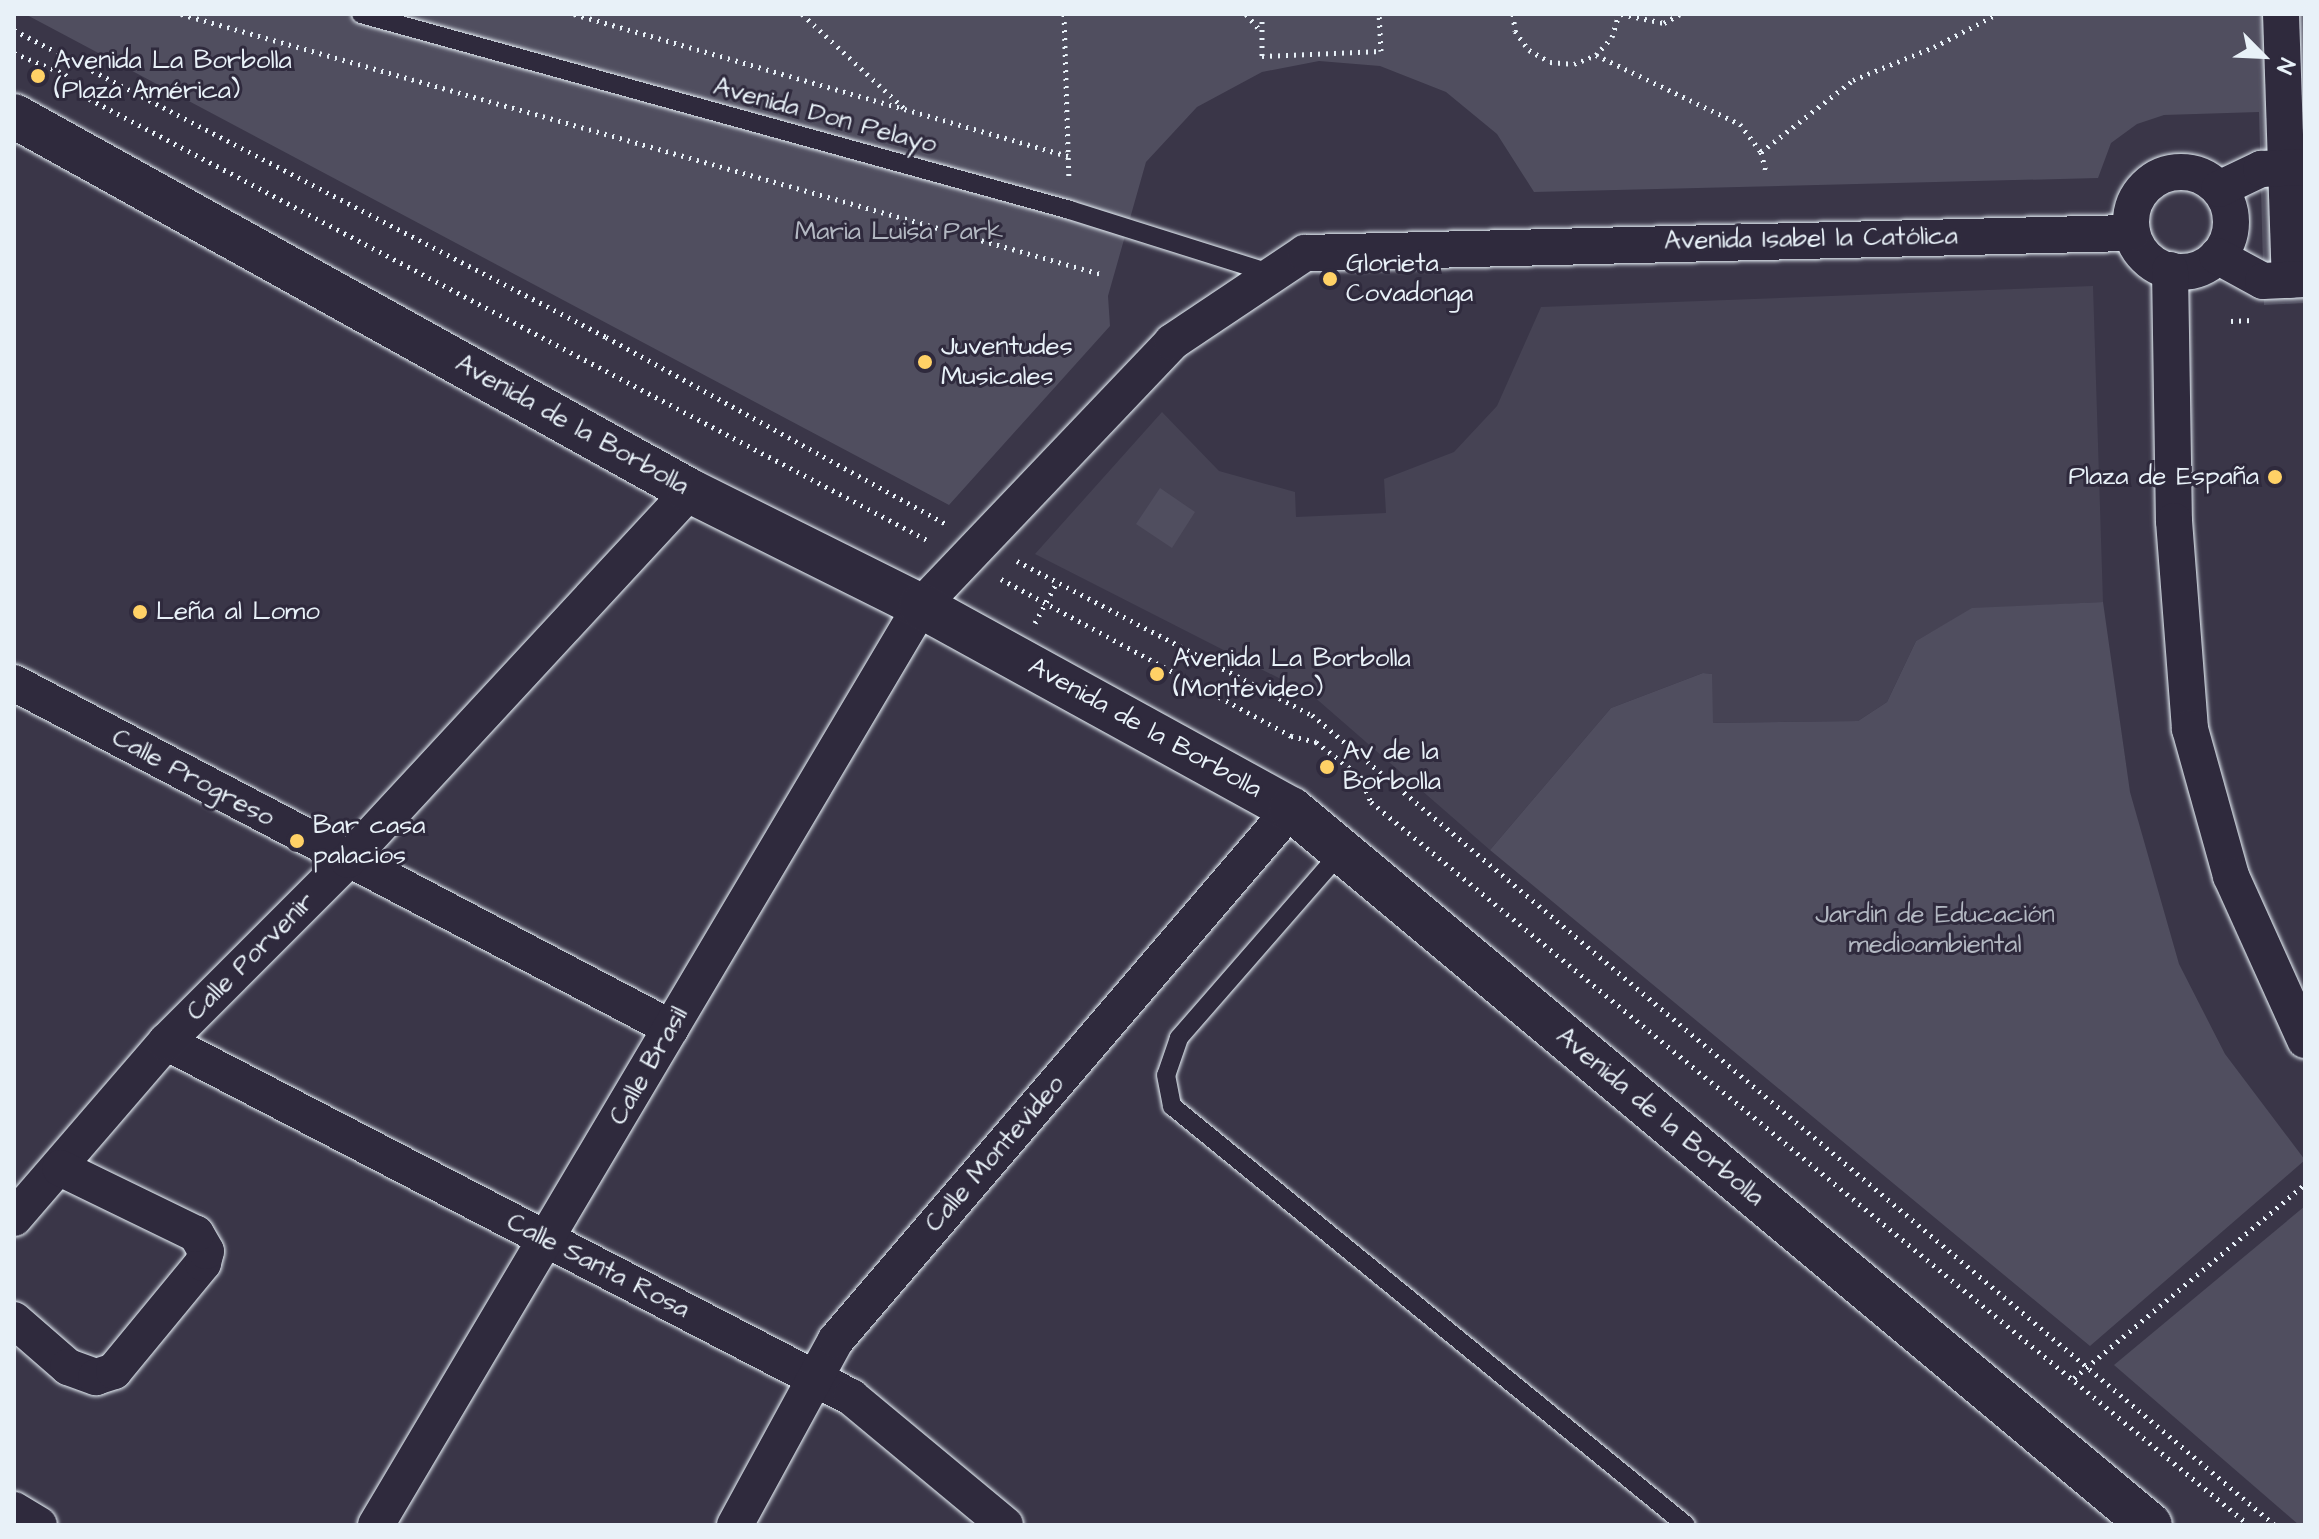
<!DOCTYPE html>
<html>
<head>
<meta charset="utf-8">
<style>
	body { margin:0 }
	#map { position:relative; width:2319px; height:1539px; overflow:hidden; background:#3a3648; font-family:"Architects Daughter",sans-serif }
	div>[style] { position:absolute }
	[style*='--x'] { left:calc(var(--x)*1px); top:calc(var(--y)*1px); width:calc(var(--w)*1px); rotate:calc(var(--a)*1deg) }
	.built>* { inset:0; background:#464354 }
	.green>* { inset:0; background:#504e5f }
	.path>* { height:5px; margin-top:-2.5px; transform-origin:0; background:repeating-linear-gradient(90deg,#e8f1f8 0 2px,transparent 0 8px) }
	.roads { filter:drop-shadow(0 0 2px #e8f1f8) drop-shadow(0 0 2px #e8f1f8) }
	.lane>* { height:18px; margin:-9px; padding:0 9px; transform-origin:9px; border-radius:9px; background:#2f2a3d }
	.street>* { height:36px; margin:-18px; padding:0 18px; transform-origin:18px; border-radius:18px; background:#2f2a3d }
	.street>.ring { margin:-18px; padding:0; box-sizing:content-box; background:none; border:36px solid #2f2a3d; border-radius:50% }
	.secondary>* { height:44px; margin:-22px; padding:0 22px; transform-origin:22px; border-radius:22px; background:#2f2a3d }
	.dots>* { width:22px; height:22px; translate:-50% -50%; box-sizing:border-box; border:4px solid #2f2a3d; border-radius:50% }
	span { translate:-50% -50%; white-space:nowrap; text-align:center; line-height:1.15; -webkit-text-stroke:6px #2f2a3d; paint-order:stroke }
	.poi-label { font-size:26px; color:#e8f1f8 }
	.left { translate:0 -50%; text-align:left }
	.right { translate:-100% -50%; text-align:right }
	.street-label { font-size:26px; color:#e8f1f8 }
	.park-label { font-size:26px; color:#b3b8c2 }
	.frame { position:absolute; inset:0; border:16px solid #e8f1f8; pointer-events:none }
	.north { position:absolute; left:2223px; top:16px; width:80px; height:80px; -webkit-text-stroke:6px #2f2a3d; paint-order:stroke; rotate:114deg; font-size:22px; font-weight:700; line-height:32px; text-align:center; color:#e8f1f8 }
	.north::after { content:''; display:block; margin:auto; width:28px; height:36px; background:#e8f1f8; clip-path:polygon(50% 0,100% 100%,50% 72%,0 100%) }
</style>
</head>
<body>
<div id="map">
	<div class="built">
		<i style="clip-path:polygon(2093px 286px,2103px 602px,1972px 609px,1916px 641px,1887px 702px,1858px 721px,1712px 723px,1712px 674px,1703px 673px,1611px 708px,1490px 850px,1312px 695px,1035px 554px,1162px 412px,1219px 471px,1295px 492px,1296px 517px,1386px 513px,1384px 479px,1454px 452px,1497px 406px,1541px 307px)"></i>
	</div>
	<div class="green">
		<i style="clip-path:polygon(25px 14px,2305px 14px,2305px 303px,2264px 305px,2259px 112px,2164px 115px,2137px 124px,2111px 143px,2098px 178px,1534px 192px,1497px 134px,1446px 92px,1380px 66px,1319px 61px,1262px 72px,1197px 107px,1146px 162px,1108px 296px,1110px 326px,949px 505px)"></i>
		<i style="clip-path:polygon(1160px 488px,1195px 512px,1172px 548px,1136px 524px)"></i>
		<i style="clip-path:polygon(2103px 602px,2130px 792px,2179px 964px,2225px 1054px,2305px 1160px,2090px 1346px,1490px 850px,1611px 708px,1703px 673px,1712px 674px,1713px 723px,1858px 721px,1887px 702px,1916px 641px,1972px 608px)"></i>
		<i style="clip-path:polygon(2305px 1206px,2305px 1525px,2299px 1525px,2114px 1365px)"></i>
	</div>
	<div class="path">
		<i style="--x:181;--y:14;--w:959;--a:15.79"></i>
		<i style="--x:574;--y:14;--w:514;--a:16.04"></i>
		<i style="--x:802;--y:14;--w:139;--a:42.7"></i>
		<i style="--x:1064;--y:14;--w:167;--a:88.3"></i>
		<i style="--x:1246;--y:14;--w:23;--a:49"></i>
		<i style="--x:1262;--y:14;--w:42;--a:90"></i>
		<i style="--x:1262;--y:56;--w:119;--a:-2.4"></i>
		<i style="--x:1381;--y:51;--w:37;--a:-93"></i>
		<i style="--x:1513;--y:14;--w:17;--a:83"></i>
		<i style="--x:1515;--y:31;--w:24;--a:54"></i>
		<i style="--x:1529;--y:50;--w:24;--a:30"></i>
		<i style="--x:1550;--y:62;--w:24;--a:5"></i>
		<i style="--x:1574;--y:64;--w:24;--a:-22"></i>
		<i style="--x:1596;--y:55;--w:24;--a:-48"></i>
		<i style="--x:1612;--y:37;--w:24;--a:-73"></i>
		<i style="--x:1621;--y:14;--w:44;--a:11.8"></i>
		<i style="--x:1664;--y:23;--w:18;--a:-29"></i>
		<i style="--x:14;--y:30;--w:667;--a:27.41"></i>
		<i style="--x:606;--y:337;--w:390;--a:28.8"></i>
		<i style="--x:14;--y:53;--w:55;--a:22.4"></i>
		<i style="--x:65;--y:74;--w:27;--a:51"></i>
		<i style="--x:82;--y:95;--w:957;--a:27.77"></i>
		<i style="--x:1596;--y:55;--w:160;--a:25.6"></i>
		<i style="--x:1740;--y:124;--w:35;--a:53"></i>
		<i style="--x:1761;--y:152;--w:21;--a:76"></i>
		<i style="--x:1761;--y:152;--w:117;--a:-38"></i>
		<i style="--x:1853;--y:80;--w:87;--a:-22.2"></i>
		<i style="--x:1934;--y:47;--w:71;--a:-27.6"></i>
		<i style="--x:2231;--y:321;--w:21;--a:-3"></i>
		<i style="--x:1017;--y:561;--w:333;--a:27.6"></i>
		<i style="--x:1312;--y:715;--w:1258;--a:40.07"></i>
		<i style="--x:1001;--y:579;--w:330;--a:28.4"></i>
		<i style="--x:1291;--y:736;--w:26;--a:13"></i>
		<i style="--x:1316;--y:742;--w:56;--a:37.7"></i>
		<i style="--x:1360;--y:776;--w:28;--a:67"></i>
		<i style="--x:1371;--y:802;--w:1137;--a:39.47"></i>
		<i style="--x:1035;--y:623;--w:47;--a:-61.8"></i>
		<i style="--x:2074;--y:1378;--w:302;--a:-40"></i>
	</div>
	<div class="roads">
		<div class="lane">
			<i style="--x:361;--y:14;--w:736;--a:15.45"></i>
			<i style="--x:1070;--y:210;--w:213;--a:17.5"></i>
			<i style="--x:1341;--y:852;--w:247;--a:131.1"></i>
			<i style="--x:1179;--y:1038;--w:39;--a:109"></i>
			<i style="--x:1166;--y:1075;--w:32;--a:79"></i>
			<i style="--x:1172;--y:1106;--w:663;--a:39.19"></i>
		</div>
		<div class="street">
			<i style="--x:2281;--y:14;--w:266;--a:88.1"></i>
			<i class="ring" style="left:2131px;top:172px;width:64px;height:64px"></i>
			<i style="--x:2219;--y:189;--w:47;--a:-25.5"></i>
			<i style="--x:2261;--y:169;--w:44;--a:-2.6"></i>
			<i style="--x:2217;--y:256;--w:52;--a:28.5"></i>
			<i style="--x:2263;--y:281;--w:42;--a:-2.7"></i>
			<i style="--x:2170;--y:270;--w:251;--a:89.1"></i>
			<i style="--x:2174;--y:521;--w:209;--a:85.6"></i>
			<i style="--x:2190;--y:729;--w:153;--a:74.4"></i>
			<i style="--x:2231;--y:876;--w:180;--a:65.7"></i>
			<i style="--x:14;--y:683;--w:742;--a:27.7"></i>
			<i style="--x:166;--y:1042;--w:772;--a:27.4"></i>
			<i style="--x:851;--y:1397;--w:200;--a:39.7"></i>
			<i style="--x:14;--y:1218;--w:233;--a:-49.2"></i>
			<i style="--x:166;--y:1042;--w:257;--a:-45"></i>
			<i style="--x:348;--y:860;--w:503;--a:-47.17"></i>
			<i style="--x:14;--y:1320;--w:72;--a:41"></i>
			<i style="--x:68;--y:1367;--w:30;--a:20"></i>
			<i style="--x:96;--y:1377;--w:19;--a:-18"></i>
			<i style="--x:114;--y:1371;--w:140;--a:-50.5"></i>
			<i style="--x:203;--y:1263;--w:12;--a:-76"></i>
			<i style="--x:206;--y:1251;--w:20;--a:-120"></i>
			<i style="--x:196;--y:1234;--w:151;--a:-154.1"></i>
			<i style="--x:14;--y:1510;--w:29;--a:31"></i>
			<i style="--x:376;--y:1525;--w:1068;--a:-59.33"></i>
			<i style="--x:921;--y:606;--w:364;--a:-46.4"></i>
			<i style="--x:1172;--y:342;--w:160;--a:-33.8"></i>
			<i style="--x:1305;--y:253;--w:827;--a:-1.39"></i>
			<i style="--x:735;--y:1525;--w:211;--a:-61.4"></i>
			<i style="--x:836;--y:1340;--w:699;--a:-49.41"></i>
		</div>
		<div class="secondary">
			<i style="--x:14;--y:116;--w:773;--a:29.02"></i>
			<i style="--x:690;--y:491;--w:258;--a:26.5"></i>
			<i style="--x:921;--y:606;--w:422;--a:28.8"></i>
			<i style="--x:1291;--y:809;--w:1118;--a:39.81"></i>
		</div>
	</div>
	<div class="dots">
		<i style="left:38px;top:76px;background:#ffd166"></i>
		<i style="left:1330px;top:279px;background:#ffd166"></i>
		<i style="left:925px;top:362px;background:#ffd166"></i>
		<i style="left:2275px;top:477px;background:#ffd166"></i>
		<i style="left:140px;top:612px;background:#ffd166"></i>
		<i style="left:1157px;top:674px;background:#ffd166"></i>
		<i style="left:1327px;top:767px;background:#ffd166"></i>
		<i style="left:297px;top:841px;background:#ffd166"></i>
	</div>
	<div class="poi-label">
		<span class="left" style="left:54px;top:76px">Avenida La Borbolla<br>(Plaza América)</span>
		<span class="left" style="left:1346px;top:279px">Glorieta<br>Covadonga</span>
		<span class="left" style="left:941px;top:362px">Juventudes<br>Musicales</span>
		<span class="right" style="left:2259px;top:477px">Plaza de España</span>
		<span class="left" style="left:156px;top:612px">Leña al Lomo</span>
		<span class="left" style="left:1173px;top:674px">Avenida La Borbolla<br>(Montevideo)</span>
		<span class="left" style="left:1343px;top:767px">Av de la<br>Borbolla</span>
		<span class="left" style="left:313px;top:841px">Bar casa<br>palacios</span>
	</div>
	<div class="street-label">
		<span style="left:825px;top:116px;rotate:15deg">Avenida Don Pelayo</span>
		<span style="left:1811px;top:239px;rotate:-1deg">Avenida Isabel la Católica</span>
		<span style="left:572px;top:425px;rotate:29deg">Avenida de la Borbolla</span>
		<span style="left:1145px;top:728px;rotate:29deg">Avenida de la Borbolla</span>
		<span style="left:193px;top:778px;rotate:28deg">Calle Progreso</span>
		<span style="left:251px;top:957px;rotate:-45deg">Calle Porvenir</span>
		<span style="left:649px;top:1066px;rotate:-60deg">Calle Brasil</span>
		<span style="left:1660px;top:1117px;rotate:40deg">Avenida de la Borbolla</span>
		<span style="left:995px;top:1154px;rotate:-49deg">Calle Montevideo</span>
		<span style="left:598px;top:1266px;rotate:27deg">Calle Santa Rosa</span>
	</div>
	<div class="park-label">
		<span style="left:899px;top:232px">Maria Luisa Park</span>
		<span style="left:1935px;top:930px">Jardin de Educación<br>medioambiental</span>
	</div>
	<div class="frame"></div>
	<div class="north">N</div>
</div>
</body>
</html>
